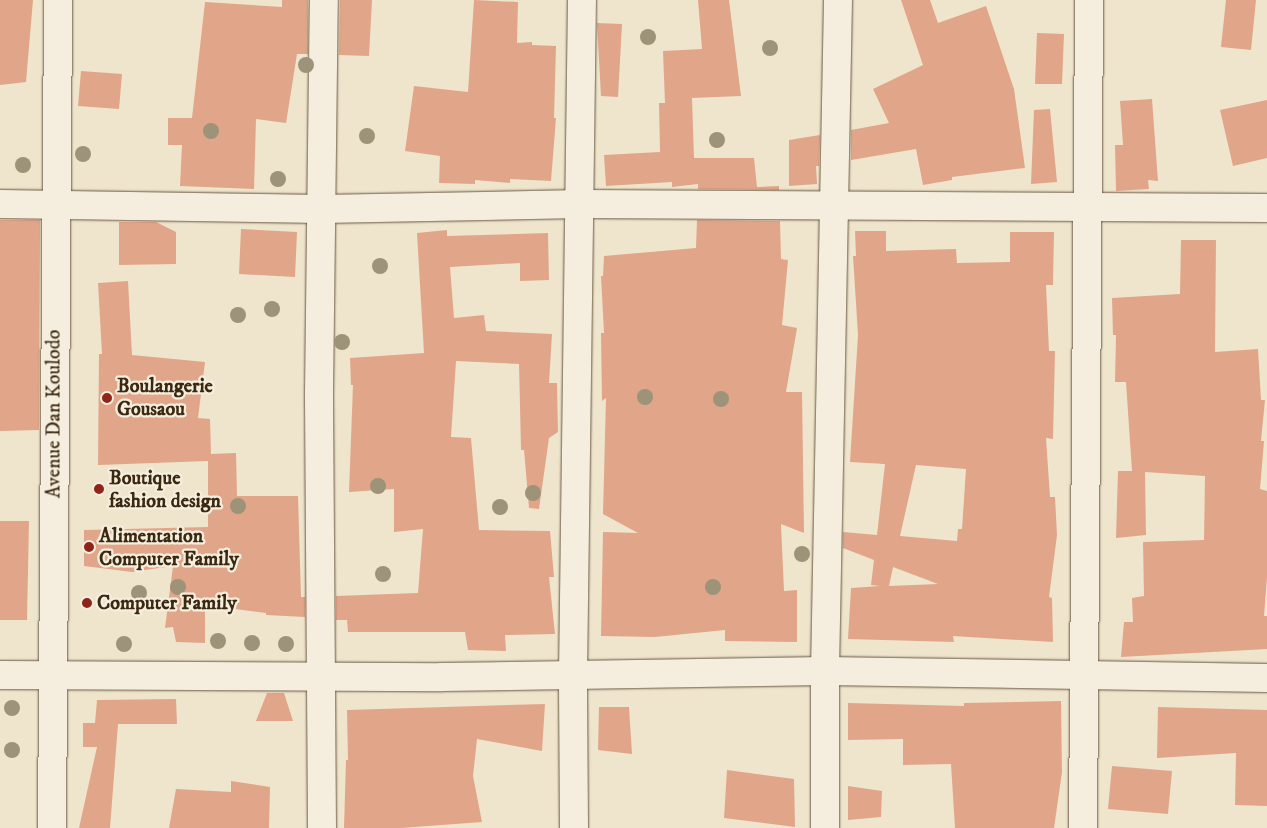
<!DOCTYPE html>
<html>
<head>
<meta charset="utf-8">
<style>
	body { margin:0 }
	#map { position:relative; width:1267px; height:828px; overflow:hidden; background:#efe5cc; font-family:"IM FELL DW Pica",serif }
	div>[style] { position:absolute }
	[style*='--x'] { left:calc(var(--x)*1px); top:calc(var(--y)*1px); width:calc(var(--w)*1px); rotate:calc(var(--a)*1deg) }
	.building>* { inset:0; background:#e1a58a }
	.roads { filter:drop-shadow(0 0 1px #685740) drop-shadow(0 0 1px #685740) }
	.minor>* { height:28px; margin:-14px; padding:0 14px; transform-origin:14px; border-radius:14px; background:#f5eede }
	.trees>* { width:16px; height:16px; margin:-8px; border-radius:50%; background:#9d9378 }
	.dots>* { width:14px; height:14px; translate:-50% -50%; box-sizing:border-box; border:2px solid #f5eede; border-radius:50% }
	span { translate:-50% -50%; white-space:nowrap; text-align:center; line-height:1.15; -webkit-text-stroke:4.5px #f5eede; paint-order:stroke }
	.poi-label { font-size:20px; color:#3b2811; font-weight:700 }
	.left { translate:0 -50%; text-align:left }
	.street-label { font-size:20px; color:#3b2811 }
</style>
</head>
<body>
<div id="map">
	<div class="building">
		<i style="clip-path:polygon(0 0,33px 0,26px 82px,0 85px)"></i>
		<i style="clip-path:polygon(282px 0,308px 0,308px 54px,297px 54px,286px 123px,256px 119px,254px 189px,180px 186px,182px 145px,168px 145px,168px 118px,192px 118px,205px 2px,282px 7px)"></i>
		<i style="clip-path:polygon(340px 0,372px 0,369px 56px,339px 55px)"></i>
		<i style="clip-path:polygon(474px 0,518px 2px,517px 43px,532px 42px,532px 45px,556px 46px,554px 118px,556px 118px,551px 181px,510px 179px,510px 183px,475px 180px,475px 184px,439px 183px,440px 156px,405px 151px,414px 86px,468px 92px)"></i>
		<i style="clip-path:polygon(698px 0,729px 0,741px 96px,692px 98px,694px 158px,754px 158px,757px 187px,779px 186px,779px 190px,698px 189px,698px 184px,672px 187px,672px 182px,606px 186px,604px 155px,660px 152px,659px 103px,665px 103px,663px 51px,702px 49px)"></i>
		<i style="clip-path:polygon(901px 0,930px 0,938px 23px,986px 6px,1014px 89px,1025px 168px,952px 177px,952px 180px,923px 185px,916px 149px,851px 160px,851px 130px,889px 123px,873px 89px,923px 65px)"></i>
		<i style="clip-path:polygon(1226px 0,1256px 0,1251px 50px,1221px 47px)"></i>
		<i style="clip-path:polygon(597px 23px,622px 24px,618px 97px,601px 96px)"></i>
		<i style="clip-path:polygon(1037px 33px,1064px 34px,1062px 84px,1035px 84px)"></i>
		<i style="clip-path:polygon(81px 71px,122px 74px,119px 109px,78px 106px)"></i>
		<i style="clip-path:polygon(1152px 99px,1158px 181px,1148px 180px,1149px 189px,1116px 191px,1115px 145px,1123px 145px,1120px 101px)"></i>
		<i style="clip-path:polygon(1267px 100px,1267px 158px,1233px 166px,1220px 110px)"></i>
		<i style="clip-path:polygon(1050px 109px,1057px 182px,1031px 184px,1034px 110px)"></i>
		<i style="clip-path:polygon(820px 135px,819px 166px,816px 166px,817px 184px,789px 186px,789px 140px)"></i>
		<i style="clip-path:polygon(0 220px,40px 220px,39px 430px,0 431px)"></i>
		<i style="clip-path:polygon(697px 220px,780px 221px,781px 259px,788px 260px,782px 325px,797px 328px,786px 392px,802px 392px,804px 533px,781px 524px,784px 591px,797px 590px,797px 642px,725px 641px,725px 630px,655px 637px,601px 636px,603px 532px,638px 533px,603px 514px,606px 398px,602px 401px,601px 333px,604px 333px,601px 276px,603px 276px,604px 256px,696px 248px)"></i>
		<i style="clip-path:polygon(119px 222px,156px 222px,176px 232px,176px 264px,119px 265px)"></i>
		<i style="clip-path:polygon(241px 229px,297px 232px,295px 277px,239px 274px)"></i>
		<i style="clip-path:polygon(447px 230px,447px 236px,548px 233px,549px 280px,520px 281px,520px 263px,450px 267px,454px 318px,484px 315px,486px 331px,552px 334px,549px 383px,557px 383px,558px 432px,549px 438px,539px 509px,529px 508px,524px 450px,521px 450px,519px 364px,456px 361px,451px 437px,471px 438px,479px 530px,550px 531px,554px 577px,549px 577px,555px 634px,505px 635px,506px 651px,468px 650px,465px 632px,348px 632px,347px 620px,336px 620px,336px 596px,418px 593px,423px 529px,394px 532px,394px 489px,349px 492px,353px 385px,351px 385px,350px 358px,424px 353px,417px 233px)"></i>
		<i style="clip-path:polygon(evenodd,855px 231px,886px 231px,886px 251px,956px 249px,957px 263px,1010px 262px,1010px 232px,1054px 232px,1053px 285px,1046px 285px,1049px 351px,1055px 351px,1053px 439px,1046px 438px,1050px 497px,1055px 497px,1057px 535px,1049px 597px,1052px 598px,1053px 642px,953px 636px,954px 642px,848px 639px,851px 588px,880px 586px,871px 585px,874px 560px,843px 548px,843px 532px,877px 535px,885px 464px,850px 462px,858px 335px,853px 256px,856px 256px,855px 231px,916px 465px,966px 469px,962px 529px,958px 529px,957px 541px,900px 536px,916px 465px,855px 231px,893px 567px,938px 584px,889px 586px,893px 567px)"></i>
		<i style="clip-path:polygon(1181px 240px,1216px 240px,1215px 352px,1258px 349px,1261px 400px,1265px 400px,1261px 441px,1264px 441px,1260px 489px,1267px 491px,1267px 577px,1264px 616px,1267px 616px,1267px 649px,1121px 657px,1124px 622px,1133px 622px,1132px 598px,1144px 596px,1143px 542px,1204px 540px,1205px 476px,1145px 472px,1146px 535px,1116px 538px,1118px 471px,1132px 471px,1126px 382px,1115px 382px,1116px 335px,1113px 335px,1112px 298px,1180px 294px)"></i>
		<i style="clip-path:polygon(128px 281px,132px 355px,205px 362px,198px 418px,210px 419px,211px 454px,236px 453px,237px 496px,298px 496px,301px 597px,305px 597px,305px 617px,266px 615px,266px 613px,205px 605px,205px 643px,176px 642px,173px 627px,165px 628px,173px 566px,132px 572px,84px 566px,84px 530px,208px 527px,208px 461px,98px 465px,99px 354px,102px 354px,98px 283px)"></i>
		<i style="clip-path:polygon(0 521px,29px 521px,27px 620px,0 620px)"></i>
		<i style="clip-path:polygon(267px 693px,284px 693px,293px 721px,256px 721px)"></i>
		<i style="clip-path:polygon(176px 699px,177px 724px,118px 724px,110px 828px,79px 828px,97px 747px,83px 747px,83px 723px,95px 723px,97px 700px)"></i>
		<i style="clip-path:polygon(1061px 701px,1062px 772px,1054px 828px,955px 828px,951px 764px,903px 765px,903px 739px,848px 740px,848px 703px,964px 706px,964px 703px)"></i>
		<i style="clip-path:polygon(545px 704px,542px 751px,477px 739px,473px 776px,482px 822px,401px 828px,344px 828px,346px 760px,348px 760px,347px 710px)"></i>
		<i style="clip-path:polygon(599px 707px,629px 707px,632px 754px,598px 750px)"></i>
		<i style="clip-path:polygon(1158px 707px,1267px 710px,1267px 806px,1235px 805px,1236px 753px,1157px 758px)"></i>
		<i style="clip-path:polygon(1112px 766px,1172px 771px,1168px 814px,1108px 809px)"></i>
		<i style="clip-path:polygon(727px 770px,794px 779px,795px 827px,724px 818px)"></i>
		<i style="clip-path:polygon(231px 781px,270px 787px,269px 828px,169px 828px,176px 789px,231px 792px)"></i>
		<i style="clip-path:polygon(848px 786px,882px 791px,881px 817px,848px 820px)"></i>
	</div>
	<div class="roads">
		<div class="minor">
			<i style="--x:0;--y:204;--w:322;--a:0.9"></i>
			<i style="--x:322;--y:209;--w:259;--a:-1.1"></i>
			<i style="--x:581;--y:204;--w:686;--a:0.33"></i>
			<i style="--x:0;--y:675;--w:442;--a:0.3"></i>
			<i style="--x:442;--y:677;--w:383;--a:-0.9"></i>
			<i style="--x:825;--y:671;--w:442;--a:0.9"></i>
			<i style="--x:52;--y:828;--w:828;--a:-89.58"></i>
			<i style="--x:322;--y:828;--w:435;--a:-90.4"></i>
			<i style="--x:319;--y:393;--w:393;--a:-89.3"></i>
			<i style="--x:574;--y:828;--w:153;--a:-90.4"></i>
			<i style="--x:573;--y:675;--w:675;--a:-89.24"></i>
			<i style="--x:825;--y:828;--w:157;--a:-90"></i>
			<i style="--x:825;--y:671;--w:671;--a:-88.89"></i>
			<i style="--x:1083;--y:828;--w:828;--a:-89.58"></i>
		</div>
	</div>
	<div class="trees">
		<i style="left:648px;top:37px"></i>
		<i style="left:770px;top:48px"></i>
		<i style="left:306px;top:65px"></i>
		<i style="left:211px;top:131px"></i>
		<i style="left:367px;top:136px"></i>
		<i style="left:717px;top:140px"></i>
		<i style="left:83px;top:154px"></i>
		<i style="left:23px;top:165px"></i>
		<i style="left:278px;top:179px"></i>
		<i style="left:380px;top:266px"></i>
		<i style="left:272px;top:309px"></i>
		<i style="left:238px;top:315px"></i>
		<i style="left:342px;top:342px"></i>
		<i style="left:645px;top:397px"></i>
		<i style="left:721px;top:399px"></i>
		<i style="left:378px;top:486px"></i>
		<i style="left:533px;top:493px"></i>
		<i style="left:238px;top:506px"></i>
		<i style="left:500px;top:507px"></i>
		<i style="left:802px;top:554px"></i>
		<i style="left:383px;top:574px"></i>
		<i style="left:178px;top:587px"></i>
		<i style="left:713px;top:587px"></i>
		<i style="left:139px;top:593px"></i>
		<i style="left:218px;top:641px"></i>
		<i style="left:252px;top:643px"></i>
		<i style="left:124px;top:644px"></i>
		<i style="left:286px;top:644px"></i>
		<i style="left:12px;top:708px"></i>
		<i style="left:12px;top:750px"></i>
	</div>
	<div class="dots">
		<i style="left:107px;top:398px;background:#8f2418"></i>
		<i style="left:99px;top:489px;background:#8f2418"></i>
		<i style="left:89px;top:547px;background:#8f2418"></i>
		<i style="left:87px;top:603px;background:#8f2418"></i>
	</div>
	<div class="poi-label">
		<span class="left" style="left:117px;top:398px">Boulangerie<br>Gousaou</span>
		<span class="left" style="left:109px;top:490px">Boutique<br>fashion design</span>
		<span class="left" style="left:99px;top:548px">Alimentation<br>Computer Family</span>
		<span class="left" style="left:97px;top:603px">Computer Family</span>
	</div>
	<div class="street-label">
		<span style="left:54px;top:414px;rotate:-90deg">Avenue Dan Koulodo</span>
	</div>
</div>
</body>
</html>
